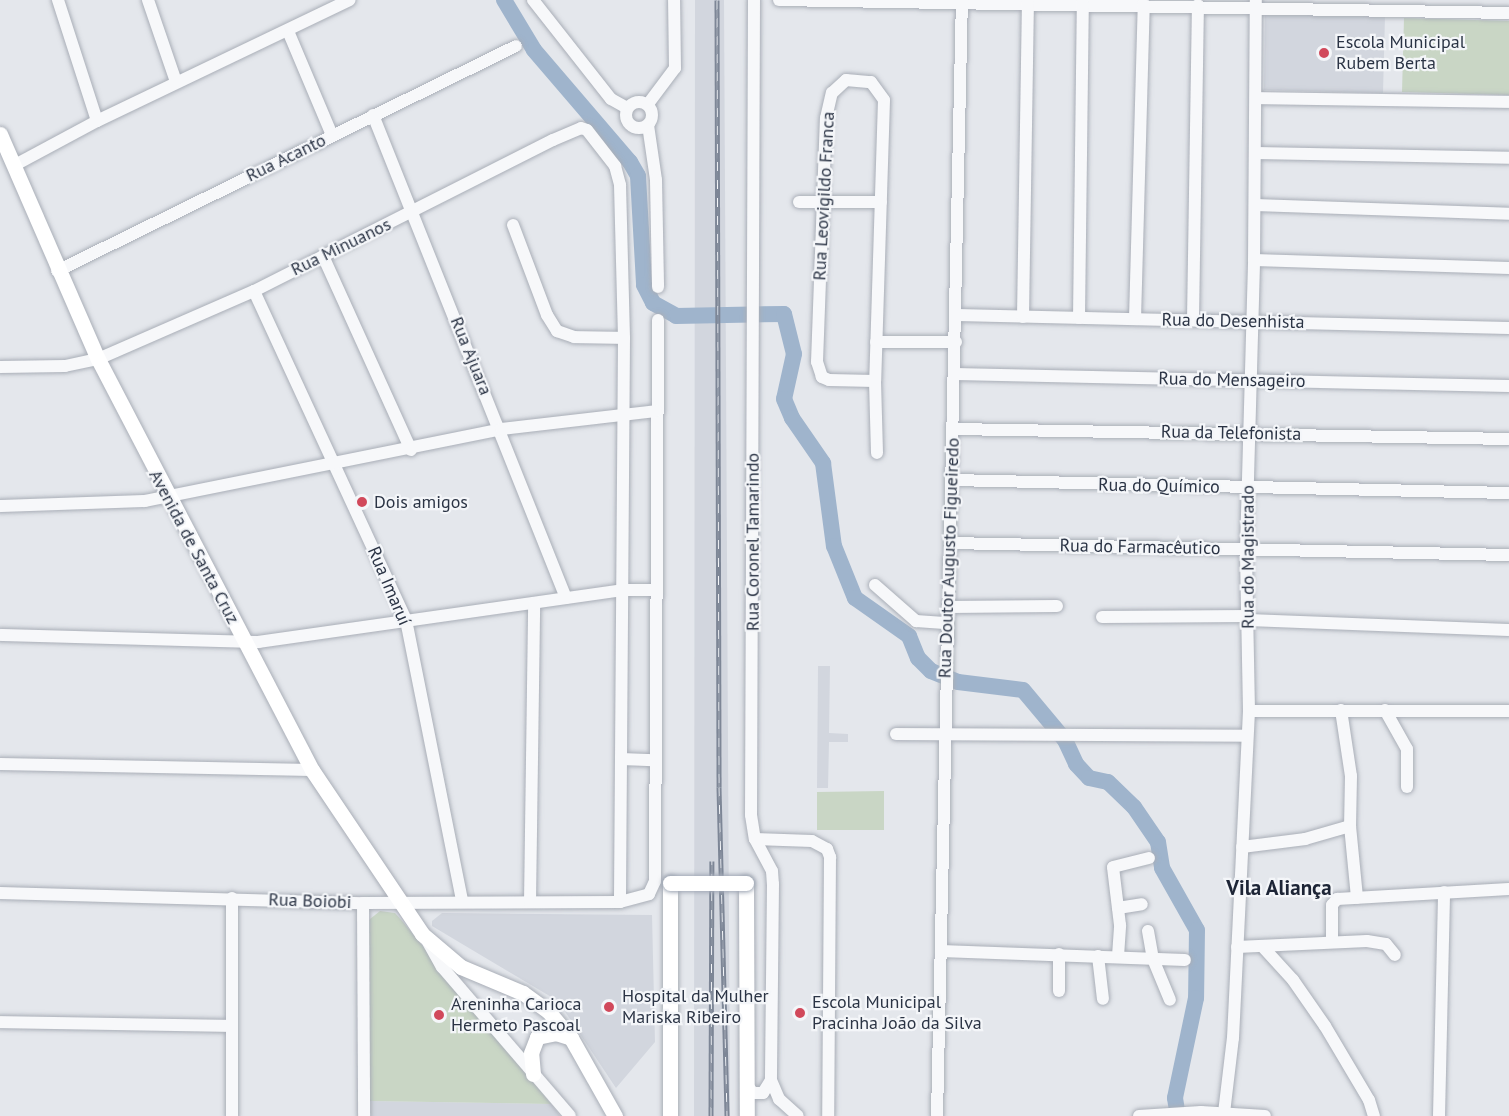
<!DOCTYPE html>
<html>
<head>
<meta charset="utf-8">
<style>
	body { margin:0 }
	#map { position:relative; width:1509px; height:1116px; overflow:hidden; background:#e4e7ec; font-family:"PT Sans",sans-serif }
	div>[style] { position:absolute }
	[style*='--x'] { left:calc(var(--x)*1px); top:calc(var(--y)*1px); width:calc(var(--w)*1px); rotate:calc(var(--a)*1deg) }
	.built>* { inset:0; background:#d2d6de }
	.green>* { inset:0; background:#c9d6c5 }
	.river>* { height:16px; margin:-8px; padding:0 8px; transform-origin:8px; border-radius:8px; background:#9fb4cc }
	.roads { filter:drop-shadow(0 0 2px #a9aeb7) drop-shadow(0 0 2px #a9aeb7) }
	.minor>* { height:12px; margin:-6px; padding:0 6px; transform-origin:6px; border-radius:6px; background:#f7f8fa }
	.minor>.ring { margin:-6px; padding:0; box-sizing:content-box; background:none; border:12px solid #f7f8fa; border-radius:50% }
	.major>* { height:15px; margin:-7.5px; padding:0 7.5px; transform-origin:7.5px; border-radius:7.5px; background:#fff }
	.rail>* { height:5px; margin-top:-2.5px; transform-origin:0; background:repeating-linear-gradient(90deg,#f4f6f9 0 9px,#7d8696 0 18px); box-sizing:border-box; border-block:2px solid #7d8696 }
	.bridges { filter:drop-shadow(0 0 2px #a3abb8) drop-shadow(0 0 2px #a3abb8) }
	.major-bridge>* { height:15px; margin:-7.5px; padding:0 7.5px; transform-origin:7.5px; border-radius:7.5px; background:#fff }
	.dots>* { width:16px; height:16px; translate:-50% -50%; box-sizing:border-box; border:3px solid #f4f6f9; border-radius:50% }
	span { translate:-50% -50%; white-space:nowrap; text-align:center; line-height:1.15; -webkit-text-stroke:4.5px #f4f6f9; paint-order:stroke }
	.poi-label { font-size:18px; color:#2b3445 }
	.left { translate:0 -50%; text-align:left }
	.street-label { font-size:18px; color:#2b3445 }
	.quarter-label { font-size:21px; color:#1d2536; font-weight:700 }
</style>
</head>
<body>
<div id="map">
	<div class="built">
		<i style="clip-path:polygon(695px 0,724px 0,730px 1116px,694px 1116px)"></i>
		<i style="clip-path:polygon(1265px 14px,1385px 16px,1383px 93px,1264px 90px)"></i>
		<i style="clip-path:polygon(818px 666px,830px 666px,829px 733px,848px 734px,848px 742px,829px 742px,828px 788px,817px 788px)"></i>
		<i style="clip-path:polygon(442px 913px,652px 915px,655px 1042px,616px 1088px,558px 1001px,432px 926px,432px 921px)"></i>
		<i style="clip-path:polygon(370px 1101px,551px 1104px,560px 1116px,370px 1116px)"></i>
	</div>
	<div class="green">
		<i style="clip-path:polygon(1404px 18px,1509px 21px,1509px 95px,1402px 92px)"></i>
		<i style="clip-path:polygon(884px 791px,884px 830px,817px 830px,817px 792px)"></i>
		<i style="clip-path:polygon(380px 911px,395px 913px,403px 922px,551px 1104px,370px 1101px,367px 927px,370px 919px)"></i>
	</div>
	<div class="river">
		<i style="--x:504;--y:0;--w:58;--a:59"></i>
		<i style="--x:534;--y:50;--w:148;--a:49.4"></i>
		<i style="--x:630;--y:162;--w:16;--a:60"></i>
		<i style="--x:638;--y:176;--w:109;--a:86.8"></i>
		<i style="--x:644;--y:285;--w:20;--a:63"></i>
		<i style="--x:653;--y:303;--w:26;--a:29"></i>
		<i style="--x:676;--y:316;--w:108;--a:-1.1"></i>
		<i style="--x:784;--y:314;--w:41;--a:76"></i>
		<i style="--x:794;--y:354;--w:46;--a:102.5"></i>
		<i style="--x:784;--y:399;--w:21;--a:67"></i>
		<i style="--x:792;--y:418;--w:55;--a:55.4"></i>
		<i style="--x:823;--y:463;--w:84;--a:82.5"></i>
		<i style="--x:834;--y:546;--w:56;--a:68"></i>
		<i style="--x:855;--y:598;--w:66;--a:35.1"></i>
		<i style="--x:909;--y:636;--w:24;--a:68"></i>
		<i style="--x:918;--y:658;--w:18;--a:45"></i>
		<i style="--x:931;--y:671;--w:29;--a:22"></i>
		<i style="--x:958;--y:682;--w:65;--a:7"></i>
		<i style="--x:1023;--y:690;--w:65;--a:50"></i>
		<i style="--x:1065;--y:740;--w:26;--a:65"></i>
		<i style="--x:1076;--y:764;--w:19;--a:47"></i>
		<i style="--x:1089;--y:778;--w:19;--a:12"></i>
		<i style="--x:1108;--y:782;--w:36;--a:44"></i>
		<i style="--x:1134;--y:807;--w:42;--a:55.6"></i>
		<i style="--x:1158;--y:842;--w:26;--a:81"></i>
		<i style="--x:1162;--y:868;--w:71;--a:60.6"></i>
		<i style="--x:1197;--y:930;--w:68;--a:90.8"></i>
		<i style="--x:1196;--y:998;--w:102;--a:101.9"></i>
		<i style="--x:1175;--y:1098;--w:18;--a:81"></i>
	</div>
	<div class="roads">
		<div class="minor">
			<i style="--x:58;--y:0;--w:127;--a:72.1"></i>
			<i style="--x:148;--y:0;--w:87;--a:71.1"></i>
			<i style="--x:533;--y:0;--w:126;--a:51.8"></i>
			<i style="--x:611;--y:99;--w:18;--a:29"></i>
			<i style="--x:754;--y:0;--w:815;--a:90.21"></i>
			<i style="--x:751;--y:815;--w:24;--a:81"></i>
			<i style="--x:755;--y:839;--w:36;--a:62"></i>
			<i style="--x:772;--y:871;--w:13;--a:86"></i>
			<i style="--x:773;--y:884;--w:196;--a:90.6"></i>
			<i style="--x:771;--y:1080;--w:21;--a:67"></i>
			<i style="--x:779;--y:1099;--w:25;--a:42"></i>
			<i style="--x:779;--y:0;--w:730;--a:1.02"></i>
			<i style="--x:288;--y:31;--w:113;--a:67.1"></i>
			<i style="--x:1256;--y:98;--w:253;--a:0.9"></i>
			<i class="ring" style="left:626px;top:102px;width:14px;height:14px"></i>
			<i style="--x:648;--y:104;--w:45;--a:-53.1"></i>
			<i style="--x:675;--y:68;--w:68;--a:-90.8"></i>
			<i style="--x:373;--y:115;--w:520;--a:68.22"></i>
			<i style="--x:648;--y:125;--w:56;--a:81.7"></i>
			<i style="--x:656;--y:180;--w:107;--a:88.9"></i>
			<i style="--x:1256;--y:153;--w:253;--a:1.1"></i>
			<i style="--x:15;--y:165;--w:93;--a:-28.2"></i>
			<i style="--x:97;--y:121;--w:280;--a:-25.6"></i>
			<i style="--x:799;--y:202;--w:82;--a:0"></i>
			<i style="--x:1255;--y:205;--w:254;--a:2"></i>
			<i style="--x:513;--y:225;--w:96;--a:69.3"></i>
			<i style="--x:547;--y:315;--w:19;--a:58"></i>
			<i style="--x:557;--y:331;--w:18;--a:19"></i>
			<i style="--x:574;--y:337;--w:50;--a:1.1"></i>
			<i style="--x:323;--y:256;--w:213;--a:65.6"></i>
			<i style="--x:1254;--y:260;--w:255;--a:1.8"></i>
			<i style="--x:57;--y:271;--w:511;--a:-26.11"></i>
			<i style="--x:254;--y:291;--w:362;--a:65.2"></i>
			<i style="--x:406;--y:620;--w:287;--a:78.7"></i>
			<i style="--x:957;--y:315;--w:552;--a:1.35"></i>
			<i style="--x:1023;--y:317;--w:315;--a:-89.1"></i>
			<i style="--x:1079;--y:318;--w:315;--a:-89.3"></i>
			<i style="--x:1135;--y:319;--w:315;--a:-88.4"></i>
			<i style="--x:1193;--y:320;--w:315;--a:-89.1"></i>
			<i style="--x:876;--y:342;--w:80;--a:0"></i>
			<i style="--x:0;--y:367;--w:65;--a:-0.9"></i>
			<i style="--x:65;--y:366;--w:34;--a:-12"></i>
			<i style="--x:98;--y:359;--w:170;--a:-23.6"></i>
			<i style="--x:254;--y:291;--w:335;--a:-26.8"></i>
			<i style="--x:553;--y:140;--w:30;--a:-23"></i>
			<i style="--x:581;--y:128;--w:6;--a:18"></i>
			<i style="--x:587;--y:130;--w:46;--a:52.1"></i>
			<i style="--x:615;--y:166;--w:20;--a:75"></i>
			<i style="--x:620;--y:185;--w:153;--a:88.5"></i>
			<i style="--x:624;--y:338;--w:564;--a:90.41"></i>
			<i style="--x:620;--y:902;--w:30;--a:-15"></i>
			<i style="--x:649;--y:894;--w:14;--a:-65"></i>
			<i style="--x:655;--y:881;--w:561;--a:-89.69"></i>
			<i style="--x:955;--y:374;--w:554;--a:1.24"></i>
			<i style="--x:875;--y:381;--w:46;--a:-178.8"></i>
			<i style="--x:829;--y:380;--w:8;--a:-157"></i>
			<i style="--x:822;--y:377;--w:16;--a:-108"></i>
			<i style="--x:817;--y:362;--w:244;--a:-87.9"></i>
			<i style="--x:826;--y:118;--w:26;--a:-77"></i>
			<i style="--x:832;--y:93;--w:19;--a:-43"></i>
			<i style="--x:846;--y:80;--w:25;--a:5"></i>
			<i style="--x:871;--y:82;--w:22;--a:54"></i>
			<i style="--x:884;--y:100;--w:281;--a:91.8"></i>
			<i style="--x:875;--y:381;--w:72;--a:88.4"></i>
			<i style="--x:954;--y:429;--w:555;--a:1.03"></i>
			<i style="--x:952;--y:480;--w:557;--a:1.34"></i>
			<i style="--x:0;--y:506;--w:145;--a:-2"></i>
			<i style="--x:145;--y:501;--w:363;--a:-11.4"></i>
			<i style="--x:501;--y:429;--w:156;--a:-6.6"></i>
			<i style="--x:950;--y:543;--w:559;--a:1.23"></i>
			<i style="--x:875;--y:585;--w:55;--a:41.3"></i>
			<i style="--x:916;--y:621;--w:32;--a:4"></i>
			<i style="--x:949;--y:607;--w:108;--a:-0.5"></i>
			<i style="--x:1102;--y:617;--w:146;--a:-0.4"></i>
			<i style="--x:1248;--y:620;--w:261;--a:2.2"></i>
			<i style="--x:0;--y:635;--w:258;--a:1.6"></i>
			<i style="--x:258;--y:642;--w:368;--a:-8.1"></i>
			<i style="--x:622;--y:590;--w:33;--a:0"></i>
			<i style="--x:1341;--y:710;--w:67;--a:81.4"></i>
			<i style="--x:1351;--y:776;--w:50;--a:91.1"></i>
			<i style="--x:1350;--y:826;--w:72;--a:84.4"></i>
			<i style="--x:1385;--y:710;--w:45;--a:60.6"></i>
			<i style="--x:1407;--y:749;--w:38;--a:90"></i>
			<i style="--x:1249;--y:711;--w:260;--a:0"></i>
			<i style="--x:896;--y:734;--w:350;--a:0.3"></i>
			<i style="--x:621;--y:759;--w:33;--a:2"></i>
			<i style="--x:0;--y:764;--w:312;--a:1.1"></i>
			<i style="--x:755;--y:839;--w:57;--a:2"></i>
			<i style="--x:812;--y:841;--w:17;--a:28"></i>
			<i style="--x:827;--y:849;--w:9;--a:69"></i>
			<i style="--x:830;--y:857;--w:259;--a:90.4"></i>
			<i style="--x:1242;--y:847;--w:64;--a:-7.2"></i>
			<i style="--x:1305;--y:839;--w:47;--a:-16.1"></i>
			<i style="--x:0;--y:893;--w:363;--a:1.6"></i>
			<i style="--x:363;--y:903;--w:257;--a:-0.2"></i>
			<i style="--x:530;--y:902;--w:299;--a:-89.2"></i>
			<i style="--x:363;--y:903;--w:213;--a:89.7"></i>
			<i style="--x:1118;--y:908;--w:24;--a:-9"></i>
			<i style="--x:1148;--y:931;--w:28;--a:80"></i>
			<i style="--x:1153;--y:959;--w:44;--a:67.5"></i>
			<i style="--x:1332;--y:941;--w:36;--a:-90"></i>
			<i style="--x:1332;--y:905;--w:8;--a:-50"></i>
			<i style="--x:1337;--y:899;--w:172;--a:-3.3"></i>
			<i style="--x:428;--y:942;--w:29;--a:61"></i>
			<i style="--x:442;--y:967;--w:196;--a:49.3"></i>
			<i style="--x:1262;--y:946;--w:46;--a:47.6"></i>
			<i style="--x:1293;--y:980;--w:56;--a:55.2"></i>
			<i style="--x:1325;--y:1026;--w:86;--a:59.3"></i>
			<i style="--x:1369;--y:1100;--w:17;--a:73"></i>
			<i style="--x:1237;--y:947;--w:130;--a:-2.6"></i>
			<i style="--x:1367;--y:941;--w:19;--a:9"></i>
			<i style="--x:1386;--y:944;--w:14;--a:51"></i>
			<i style="--x:941;--y:951;--w:244;--a:2.1"></i>
			<i style="--x:1098;--y:956;--w:43;--a:83.4"></i>
			<i style="--x:1118;--y:956;--w:31;--a:-86"></i>
			<i style="--x:1120;--y:925;--w:58;--a:-96.9"></i>
			<i style="--x:1113;--y:867;--w:37;--a:-14"></i>
			<i style="--x:1059;--y:991;--w:37;--a:-90"></i>
			<i style="--x:0;--y:1022;--w:229;--a:1"></i>
			<i style="--x:747;--y:1085;--w:10;--a:53"></i>
			<i style="--x:753;--y:1093;--w:10;--a:0"></i>
			<i style="--x:763;--y:1093;--w:15;--a:-58"></i>
			<i style="--x:1224;--y:1113;--w:76;--a:-83.2"></i>
			<i style="--x:1233;--y:1038;--w:327;--a:-87.2"></i>
			<i style="--x:1249;--y:711;--w:161;--a:-91.1"></i>
			<i style="--x:1246;--y:550;--w:290;--a:-88.4"></i>
			<i style="--x:1254;--y:260;--w:260;--a:-89.6"></i>
			<i style="--x:232;--y:1116;--w:218;--a:-90"></i>
			<i style="--x:937;--y:1116;--w:1116;--a:-88.72"></i>
			<i style="--x:1139;--y:1116;--w:62;--a:-3.7"></i>
			<i style="--x:1201;--y:1112;--w:64;--a:3.6"></i>
			<i style="--x:1439;--y:1116;--w:224;--a:-88.7"></i>
		</div>
		<div class="major">
			<i style="--x:0;--y:134;--w:245;--a:66.5"></i>
			<i style="--x:98;--y:359;--w:463;--a:62.5"></i>
			<i style="--x:312;--y:770;--w:197;--a:56.1"></i>
			<i style="--x:422;--y:934;--w:51;--a:40.2"></i>
			<i style="--x:461;--y:967;--w:67;--a:22.8"></i>
			<i style="--x:523;--y:993;--w:31;--a:36"></i>
			<i style="--x:548;--y:1011;--w:35;--a:50"></i>
			<i style="--x:571;--y:1038;--w:90;--a:60.6"></i>
			<i style="--x:670;--y:883;--w:233;--a:90"></i>
			<i style="--x:746;--y:883;--w:233;--a:89.8"></i>
			<i style="--x:533;--y:1074;--w:21;--a:-95"></i>
			<i style="--x:531;--y:1053;--w:17;--a:-69"></i>
			<i style="--x:537;--y:1037;--w:19;--a:-12"></i>
			<i style="--x:556;--y:1033;--w:16;--a:18"></i>
		</div>
	</div>
	<div class="rail">
		<i style="--x:717;--y:0;--w:787;--a:89.85"></i>
		<i style="--x:719;--y:787;--w:329;--a:88.6"></i>
		<i style="--x:711;--y:1116;--w:255;--a:-89.8"></i>
	</div>
	<div class="bridges">
		<div class="major-bridge">
			<i style="--x:670;--y:883;--w:76;--a:0"></i>
		</div>
	</div>
	<div class="dots">
		<i style="left:1324px;top:53px;background:#d1495b"></i>
		<i style="left:362px;top:502px;background:#d1495b"></i>
		<i style="left:609px;top:1007px;background:#d1495b"></i>
		<i style="left:800px;top:1013px;background:#d1495b"></i>
		<i style="left:439px;top:1015px;background:#d1495b"></i>
	</div>
	<div class="poi-label">
		<span class="left" style="left:1336px;top:53px">Escola Municipal<br>Rubem Berta</span>
		<span class="left" style="left:374px;top:502px">Dois amigos</span>
		<span class="left" style="left:622px;top:1007px">Hospital da Mulher<br>Mariska Ribeiro</span>
		<span class="left" style="left:812px;top:1013px">Escola Municipal<br>Pracinha João da Silva</span>
		<span class="left" style="left:451px;top:1015px">Areninha Carioca<br>Hermeto Pascoal</span>
	</div>
	<div class="street-label">
		<span style="left:286px;top:158px;rotate:-26deg">Rua Acanto</span>
		<span style="left:824px;top:196px;rotate:-87deg">Rua Leovigildo Franca</span>
		<span style="left:341px;top:247px;rotate:-26deg">Rua Minuanos</span>
		<span style="left:1233px;top:321px;rotate:1deg">Rua do Desenhista</span>
		<span style="left:471px;top:356px;rotate:68deg">Rua Ajuara</span>
		<span style="left:1232px;top:380px;rotate:1deg">Rua do Mensageiro</span>
		<span style="left:1231px;top:433px;rotate:1deg">Rua da Telefonista</span>
		<span style="left:1159px;top:486px;rotate:1deg">Rua do Químico</span>
		<span style="left:753px;top:542px;rotate:-90deg">Rua Coronel Tamarindo</span>
		<span style="left:194px;top:547px;rotate:62deg">Avenida de Santa Cruz</span>
		<span style="left:1140px;top:547px;rotate:1deg">Rua do Farmacêutico</span>
		<span style="left:1248px;top:557px;rotate:-90deg">Rua do Magistrado</span>
		<span style="left:949px;top:558px;rotate:-88deg">Rua Doutor Augusto Figueiredo</span>
		<span style="left:389px;top:586px;rotate:67deg">Rua Imaruí</span>
		<span style="left:310px;top:901px;rotate:2deg">Rua Boiobi</span>
	</div>
	<div class="quarter-label">
		<span style="left:1279px;top:888px">Vila Aliança</span>
	</div>
</div>
</body>
</html>
